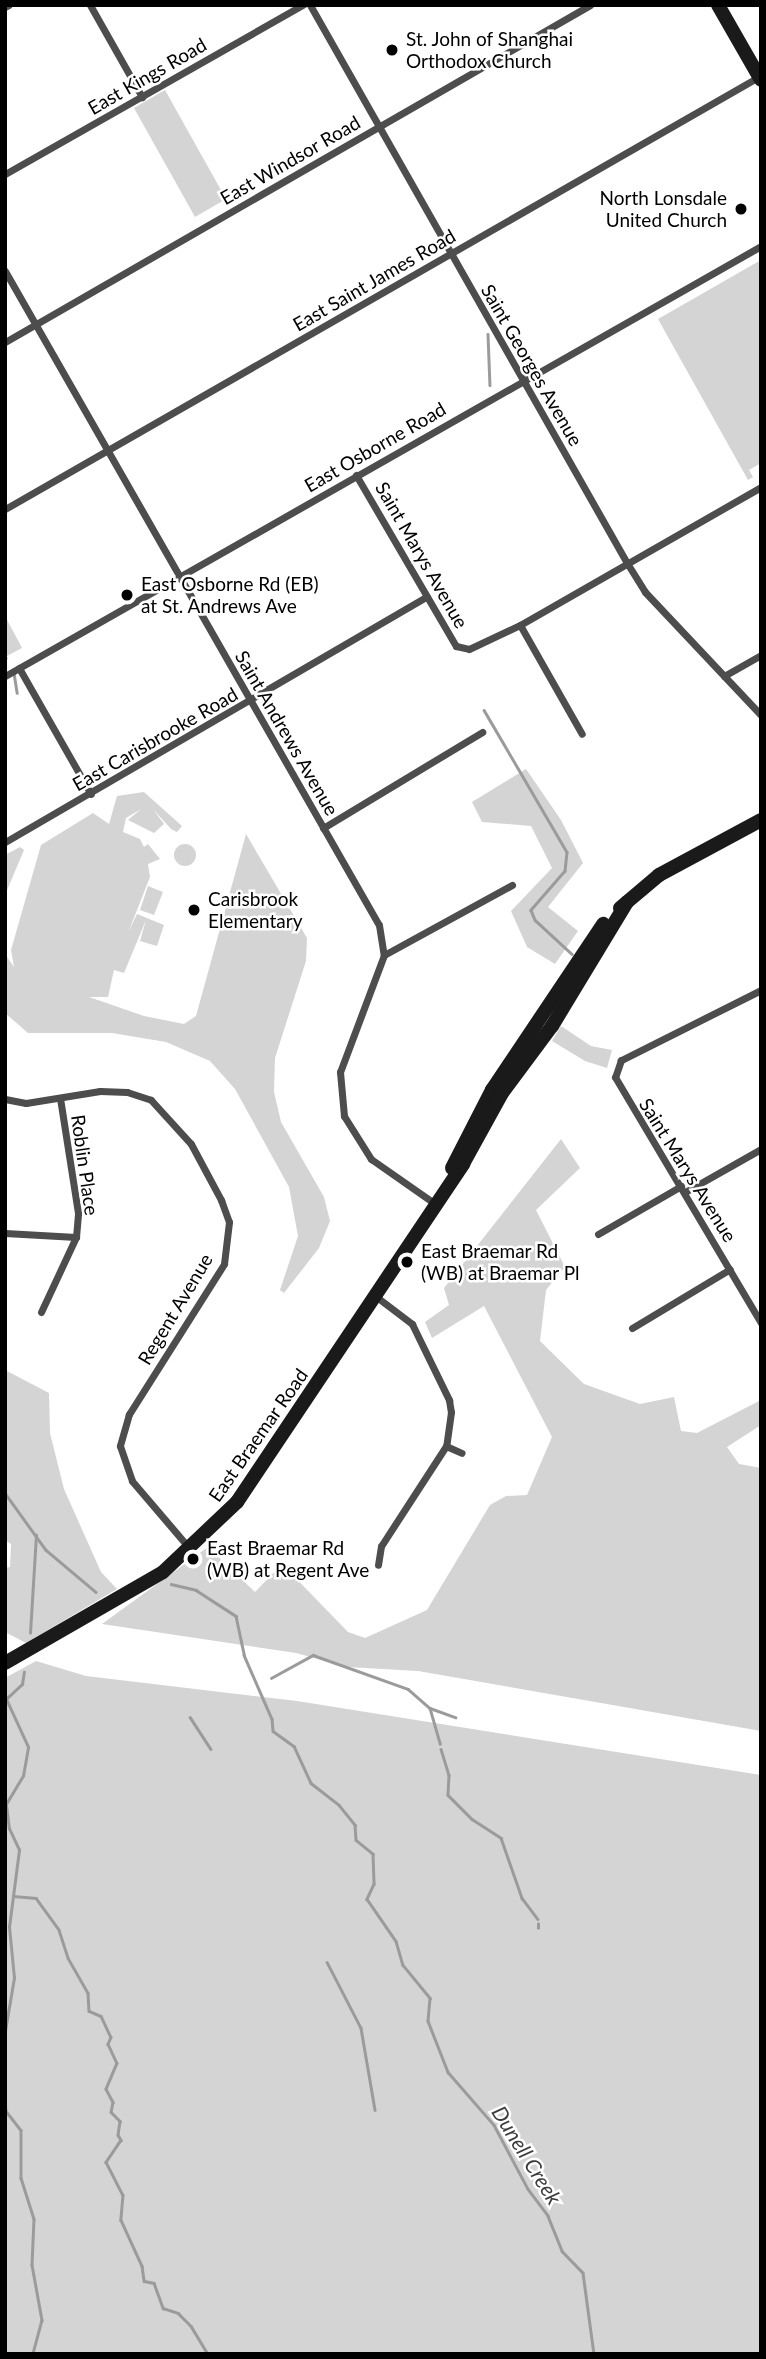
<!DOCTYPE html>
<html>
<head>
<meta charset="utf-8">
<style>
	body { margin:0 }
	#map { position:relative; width:766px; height:2359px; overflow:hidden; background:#fff; font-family:Lato,sans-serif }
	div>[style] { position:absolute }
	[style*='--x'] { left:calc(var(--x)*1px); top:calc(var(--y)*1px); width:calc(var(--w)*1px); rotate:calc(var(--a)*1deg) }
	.green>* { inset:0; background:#d4d4d4 }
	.round { border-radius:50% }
	.stream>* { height:2.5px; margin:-1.25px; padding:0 1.25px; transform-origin:1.25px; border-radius:1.25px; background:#9b9b9b }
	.street>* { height:7px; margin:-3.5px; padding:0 3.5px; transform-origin:3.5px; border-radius:3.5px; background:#4d4d4d }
	.secondary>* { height:14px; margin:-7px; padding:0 7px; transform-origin:7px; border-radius:7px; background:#1a1a1a }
	.dots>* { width:19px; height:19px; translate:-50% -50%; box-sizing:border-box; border:4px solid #fff; border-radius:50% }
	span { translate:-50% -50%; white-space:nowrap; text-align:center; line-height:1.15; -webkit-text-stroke:5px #fff; paint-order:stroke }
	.poi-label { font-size:19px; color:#000 }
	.left { translate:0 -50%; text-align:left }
	.right { translate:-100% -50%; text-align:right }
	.street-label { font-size:19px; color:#000 }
	.water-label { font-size:21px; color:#3c3c3c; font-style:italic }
	.frame { position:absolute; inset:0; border:7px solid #000; pointer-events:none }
</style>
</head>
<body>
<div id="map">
	<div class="green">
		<i style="clip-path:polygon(165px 90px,226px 199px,195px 217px,134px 108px)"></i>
		<i style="clip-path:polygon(761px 260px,761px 463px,749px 470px,753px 477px,748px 480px,658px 319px)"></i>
		<i style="clip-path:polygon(5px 616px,22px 648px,5px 657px)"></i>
		<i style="clip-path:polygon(526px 769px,561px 820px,583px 863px,548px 907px,578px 931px,555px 964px,527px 947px,511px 911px,552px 868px,531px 826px,482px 822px,472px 802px)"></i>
		<i style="clip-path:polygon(144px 792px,182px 826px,177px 832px,171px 829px,153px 809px,164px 824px,154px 833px,128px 820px,141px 809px,126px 818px,123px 832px,140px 839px,144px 847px,148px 844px,160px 859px,148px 864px,150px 877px,128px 933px,137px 914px,164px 925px,157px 946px,140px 941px,146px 920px,124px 973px,114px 970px,108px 997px,89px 997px,144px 1016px,184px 1024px,196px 1016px,246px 834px,307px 938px,306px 961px,275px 1058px,274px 1092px,281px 1122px,324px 1197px,330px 1221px,319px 1248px,284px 1293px,280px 1290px,298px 1236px,289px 1187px,235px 1089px,210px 1061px,166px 1042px,112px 1033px,28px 1033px,5px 1013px,5px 954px,14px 967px,11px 950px,41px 845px,93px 813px,109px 824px,117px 796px)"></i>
		<i class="round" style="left:174px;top:844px;width:22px;height:22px"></i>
		<i style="clip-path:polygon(20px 847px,24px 850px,5px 895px,5px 855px)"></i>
		<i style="clip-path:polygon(148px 886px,163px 892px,154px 915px,140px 910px)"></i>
		<i style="clip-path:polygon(561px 1026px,591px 1046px,612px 1050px,607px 1068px,585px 1061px,552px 1041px)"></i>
		<i style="clip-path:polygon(561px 1139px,580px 1168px,536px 1210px,565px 1267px,546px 1290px,540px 1341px,584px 1384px,640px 1404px,674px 1397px,681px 1431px,697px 1433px,761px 1400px,761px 1425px,727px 1447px,739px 1464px,761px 1468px,761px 1731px,418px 1671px,347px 1667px,296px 1653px,102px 1624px,208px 1547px,255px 1592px,282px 1564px,348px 1632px,365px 1638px,427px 1610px,490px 1505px,506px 1496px,527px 1495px,552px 1437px,484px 1306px,432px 1338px,425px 1322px,449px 1305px,444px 1288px)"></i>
		<i style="clip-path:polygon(5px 1370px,49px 1393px,50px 1433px,64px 1489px,101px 1572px,117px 1589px,26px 1643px,5px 1632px,5px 1568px,10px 1567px,11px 1544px,5px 1540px)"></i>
		<i style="clip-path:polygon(36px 1661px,86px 1676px,297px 1701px,761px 1775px,761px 2354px,5px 2354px,5px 1678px)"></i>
	</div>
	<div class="stream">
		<i style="--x:495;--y:314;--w:15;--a:-70"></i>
		<i style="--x:488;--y:334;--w:51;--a:87.8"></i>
		<i style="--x:5;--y:656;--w:2;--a:63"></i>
		<i style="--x:14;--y:673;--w:20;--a:81"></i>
		<i style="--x:484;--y:710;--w:164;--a:59.7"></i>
		<i style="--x:567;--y:852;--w:19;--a:96"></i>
		<i style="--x:565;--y:871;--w:52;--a:131.1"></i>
		<i style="--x:531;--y:910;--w:11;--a:68"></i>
		<i style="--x:535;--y:920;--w:50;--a:42.6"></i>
		<i style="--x:5;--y:1493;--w:70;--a:54.3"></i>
		<i style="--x:46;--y:1550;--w:65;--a:40"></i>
		<i style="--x:171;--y:1584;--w:26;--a:13"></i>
		<i style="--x:196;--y:1590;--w:48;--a:33"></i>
		<i style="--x:236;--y:1616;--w:40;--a:78"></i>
		<i style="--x:244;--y:1655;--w:70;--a:66.4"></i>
		<i style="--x:272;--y:1719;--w:12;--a:85"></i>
		<i style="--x:273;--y:1731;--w:26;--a:36"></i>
		<i style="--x:294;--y:1746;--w:41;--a:65.3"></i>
		<i style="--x:311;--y:1783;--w:36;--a:38"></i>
		<i style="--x:339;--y:1805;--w:26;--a:51"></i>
		<i style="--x:355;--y:1825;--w:15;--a:86"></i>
		<i style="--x:356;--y:1840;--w:22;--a:39"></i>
		<i style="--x:373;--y:1854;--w:30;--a:88"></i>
		<i style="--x:374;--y:1884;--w:17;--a:115"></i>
		<i style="--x:367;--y:1899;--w:51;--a:55.4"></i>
		<i style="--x:396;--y:1941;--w:25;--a:74"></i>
		<i style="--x:403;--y:1965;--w:43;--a:50.7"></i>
		<i style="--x:430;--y:1998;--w:23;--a:95"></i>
		<i style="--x:428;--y:2021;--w:55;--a:68.6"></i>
		<i style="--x:448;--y:2072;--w:70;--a:49"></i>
		<i style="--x:494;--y:2125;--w:72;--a:62"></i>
		<i style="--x:528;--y:2189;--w:34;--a:53"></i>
		<i style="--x:548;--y:2216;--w:38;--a:68"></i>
		<i style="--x:562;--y:2251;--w:30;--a:46"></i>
		<i style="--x:583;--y:2273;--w:82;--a:82.3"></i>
		<i style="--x:30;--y:1633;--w:98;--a:-86.5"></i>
		<i style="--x:271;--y:1678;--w:48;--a:-28.7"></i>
		<i style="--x:313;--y:1655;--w:101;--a:19.7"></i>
		<i style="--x:408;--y:1689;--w:29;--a:41"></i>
		<i style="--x:430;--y:1708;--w:27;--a:20"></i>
		<i style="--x:430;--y:1708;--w:37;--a:74"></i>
		<i style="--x:190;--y:1717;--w:38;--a:57"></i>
		<i style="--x:441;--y:1749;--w:27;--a:73"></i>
		<i style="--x:449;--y:1775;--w:20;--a:93"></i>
		<i style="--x:448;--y:1795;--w:34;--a:45"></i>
		<i style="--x:472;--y:1819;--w:35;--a:33"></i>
		<i style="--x:501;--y:1838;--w:64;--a:70.7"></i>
		<i style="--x:522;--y:1898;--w:26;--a:53"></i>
		<i style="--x:13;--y:1896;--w:23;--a:5"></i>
		<i style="--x:36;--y:1898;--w:39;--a:54"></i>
		<i style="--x:59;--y:1930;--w:29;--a:72"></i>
		<i style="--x:68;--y:1958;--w:40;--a:60.3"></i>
		<i style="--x:88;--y:1993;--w:18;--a:87"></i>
		<i style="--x:89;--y:2011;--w:13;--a:23"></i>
		<i style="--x:101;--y:2016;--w:23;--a:65"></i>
		<i style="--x:111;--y:2037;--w:8;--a:113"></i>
		<i style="--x:108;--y:2044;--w:21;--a:65"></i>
		<i style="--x:117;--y:2063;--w:28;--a:113"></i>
		<i style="--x:106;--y:2089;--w:15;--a:62"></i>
		<i style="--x:113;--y:2102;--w:10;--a:101"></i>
		<i style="--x:111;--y:2112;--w:13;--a:45"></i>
		<i style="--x:120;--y:2121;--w:14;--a:98"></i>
		<i style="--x:118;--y:2135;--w:6;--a:59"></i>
		<i style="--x:121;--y:2140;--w:27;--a:124"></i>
		<i style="--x:106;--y:2162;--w:37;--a:63"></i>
		<i style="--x:123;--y:2195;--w:25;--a:95"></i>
		<i style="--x:121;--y:2220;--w:51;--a:65.5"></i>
		<i style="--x:142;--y:2266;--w:15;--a:82"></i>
		<i style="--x:144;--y:2281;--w:10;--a:11"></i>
		<i style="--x:154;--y:2283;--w:27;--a:70"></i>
		<i style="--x:163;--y:2308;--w:16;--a:18"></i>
		<i style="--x:178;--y:2313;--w:18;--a:45"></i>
		<i style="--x:191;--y:2326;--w:33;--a:59"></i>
		<i style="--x:538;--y:1928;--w:4;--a:-90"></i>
		<i style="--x:327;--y:1962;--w:74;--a:62.7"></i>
		<i style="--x:361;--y:2028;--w:83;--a:80.3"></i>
		<i style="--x:5;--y:2031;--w:54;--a:-80.4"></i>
		<i style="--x:14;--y:1978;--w:51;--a:-95.6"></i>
		<i style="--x:9;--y:1927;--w:78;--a:-82.6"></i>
		<i style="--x:19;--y:1850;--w:23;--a:-115"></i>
		<i style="--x:9;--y:1829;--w:25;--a:-97"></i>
		<i style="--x:6;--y:1804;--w:33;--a:-59"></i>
		<i style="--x:23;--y:1776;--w:29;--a:-80"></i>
		<i style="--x:28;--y:1747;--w:53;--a:-114.6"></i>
		<i style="--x:6;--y:1699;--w:22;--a:-43"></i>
		<i style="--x:22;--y:1684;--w:12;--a:-81"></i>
		<i style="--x:5;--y:2102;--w:9;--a:84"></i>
		<i style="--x:6;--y:2111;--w:24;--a:52"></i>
		<i style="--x:21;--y:2130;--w:48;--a:90"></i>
		<i style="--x:21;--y:2178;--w:43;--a:72.4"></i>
		<i style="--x:34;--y:2219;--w:46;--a:92.5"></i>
		<i style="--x:32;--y:2265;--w:56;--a:79.7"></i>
		<i style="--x:42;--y:2320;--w:35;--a:105"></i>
	</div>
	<div class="street">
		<i style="--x:90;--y:5;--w:106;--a:60.5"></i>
		<i style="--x:310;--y:5;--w:642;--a:60.4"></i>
		<i style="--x:627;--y:563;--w:34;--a:58"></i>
		<i style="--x:645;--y:592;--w:169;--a:46.7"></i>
		<i style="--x:5;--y:7;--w:4;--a:-27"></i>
		<i style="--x:5;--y:174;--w:343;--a:-29.6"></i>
		<i style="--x:5;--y:271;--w:753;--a:60.24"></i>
		<i style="--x:379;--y:925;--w:30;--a:81"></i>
		<i style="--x:384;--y:955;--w:125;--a:110.6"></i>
		<i style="--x:340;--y:1072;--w:44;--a:84.8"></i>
		<i style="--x:344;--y:1116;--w:51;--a:57.9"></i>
		<i style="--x:371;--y:1159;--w:77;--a:34.9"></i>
		<i style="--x:5;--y:342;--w:675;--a:-29.94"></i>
		<i style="--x:356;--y:475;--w:198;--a:59.7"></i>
		<i style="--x:456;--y:646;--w:13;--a:13"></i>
		<i style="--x:469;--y:649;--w:56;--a:-25.2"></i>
		<i style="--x:520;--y:625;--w:278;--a:-29.8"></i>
		<i style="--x:5;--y:509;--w:870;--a:-29.83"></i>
		<i style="--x:520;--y:625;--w:125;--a:60.4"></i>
		<i style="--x:19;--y:668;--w:145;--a:60.3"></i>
		<i style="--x:5;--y:676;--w:870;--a:-29.63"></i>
		<i style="--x:724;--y:676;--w:43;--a:-29.6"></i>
		<i style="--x:323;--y:828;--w:186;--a:-31.1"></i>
		<i style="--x:5;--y:842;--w:488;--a:-30.2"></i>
		<i style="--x:384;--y:955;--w:146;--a:-28.7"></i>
		<i style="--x:761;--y:990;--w:157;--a:153.4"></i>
		<i style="--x:621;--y:1060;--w:18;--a:109"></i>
		<i style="--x:615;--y:1077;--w:286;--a:59.3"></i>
		<i style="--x:5;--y:1099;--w:21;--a:11"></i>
		<i style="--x:26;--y:1103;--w:75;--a:-9.2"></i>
		<i style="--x:100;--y:1091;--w:27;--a:2"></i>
		<i style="--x:127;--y:1092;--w:25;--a:18"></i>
		<i style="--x:151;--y:1100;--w:59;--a:47.7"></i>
		<i style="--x:191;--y:1144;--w:64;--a:61.8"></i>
		<i style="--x:221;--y:1200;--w:23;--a:70"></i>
		<i style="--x:229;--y:1222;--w:42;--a:96.8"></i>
		<i style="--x:224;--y:1264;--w:178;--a:122.3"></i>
		<i style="--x:129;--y:1414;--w:33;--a:106"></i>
		<i style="--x:120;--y:1446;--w:37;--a:71"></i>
		<i style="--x:132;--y:1481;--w:89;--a:49.5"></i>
		<i style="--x:685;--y:1192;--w:87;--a:-29.5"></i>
		<i style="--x:5;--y:1233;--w:71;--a:3.2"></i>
		<i style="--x:598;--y:1234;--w:96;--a:-30"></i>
		<i style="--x:374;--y:1295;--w:48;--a:37.3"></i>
		<i style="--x:412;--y:1324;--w:85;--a:64"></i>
		<i style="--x:449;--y:1400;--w:12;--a:81"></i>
		<i style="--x:451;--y:1412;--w:34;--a:98"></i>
		<i style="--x:446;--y:1446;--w:119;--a:123"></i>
		<i style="--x:381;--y:1546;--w:19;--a:99"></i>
		<i style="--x:41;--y:1312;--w:83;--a:-65"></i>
		<i style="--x:76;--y:1237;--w:24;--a:-85"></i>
		<i style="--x:78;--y:1213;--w:116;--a:-98.9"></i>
		<i style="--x:632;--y:1328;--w:114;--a:-31"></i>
		<i style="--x:446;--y:1446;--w:17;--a:24"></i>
	</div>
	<div class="secondary">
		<i style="--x:718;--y:5;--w:86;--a:60.2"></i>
		<i style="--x:620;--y:908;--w:51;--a:-40.2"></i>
		<i style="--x:659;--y:875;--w:116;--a:-28.3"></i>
		<i style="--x:452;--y:1168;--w:88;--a:-62.9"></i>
		<i style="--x:492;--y:1090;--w:200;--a:-56.2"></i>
		<i style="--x:5;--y:1663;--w:182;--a:-29.9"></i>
		<i style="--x:163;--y:1572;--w:102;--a:-43.4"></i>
		<i style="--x:237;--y:1502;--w:407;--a:-56.2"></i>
		<i style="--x:463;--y:1164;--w:81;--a:-61.2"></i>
		<i style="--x:502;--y:1093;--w:84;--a:-53.3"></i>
		<i style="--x:552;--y:1026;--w:145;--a:-58.8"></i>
	</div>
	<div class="dots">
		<i style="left:392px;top:50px;background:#000"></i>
		<i style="left:741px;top:209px;background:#000"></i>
		<i style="left:127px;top:595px;background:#000"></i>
		<i style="left:194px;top:910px;background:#000"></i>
		<i style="left:407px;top:1262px;background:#000"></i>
		<i style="left:193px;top:1559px;background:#000"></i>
	</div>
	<div class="poi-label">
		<span class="left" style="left:406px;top:50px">St. John of Shanghai<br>Orthodox Church</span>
		<span class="right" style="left:727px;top:209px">North Lonsdale<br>United Church</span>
		<span class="left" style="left:141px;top:595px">East Osborne Rd (EB)<br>at St. Andrews Ave</span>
		<span class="left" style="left:208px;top:910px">Carisbrook<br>Elementary</span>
		<span class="left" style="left:421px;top:1262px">East Braemar Rd<br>(WB) at Braemar Pl</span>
		<span class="left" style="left:207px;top:1559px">East Braemar Rd<br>(WB) at Regent Ave</span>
	</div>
	<div class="street-label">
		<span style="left:147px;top:76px;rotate:-30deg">East Kings Road</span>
		<span style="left:290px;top:160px;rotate:-30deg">East Windsor Road</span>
		<span style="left:374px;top:280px;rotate:-30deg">East Saint James Road</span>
		<span style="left:532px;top:365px;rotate:60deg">Saint Georges Avenue</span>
		<span style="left:375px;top:447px;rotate:-30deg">East Osborne Road</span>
		<span style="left:422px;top:555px;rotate:60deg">Saint Marys Avenue</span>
		<span style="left:287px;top:733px;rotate:60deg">Saint Andrews Avenue</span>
		<span style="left:155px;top:739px;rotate:-30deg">East Carisbrooke Road</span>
		<span style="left:85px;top:1165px;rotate:82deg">Roblin Place</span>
		<span style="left:688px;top:1170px;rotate:58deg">Saint Marys Avenue</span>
		<span style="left:175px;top:1309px;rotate:-59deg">Regent Avenue</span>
		<span style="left:258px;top:1435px;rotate:-55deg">East Braemar Road</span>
	</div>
	<div class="water-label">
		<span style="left:527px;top:2155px;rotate:58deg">Dunell Creek</span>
	</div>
	<div class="frame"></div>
</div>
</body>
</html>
